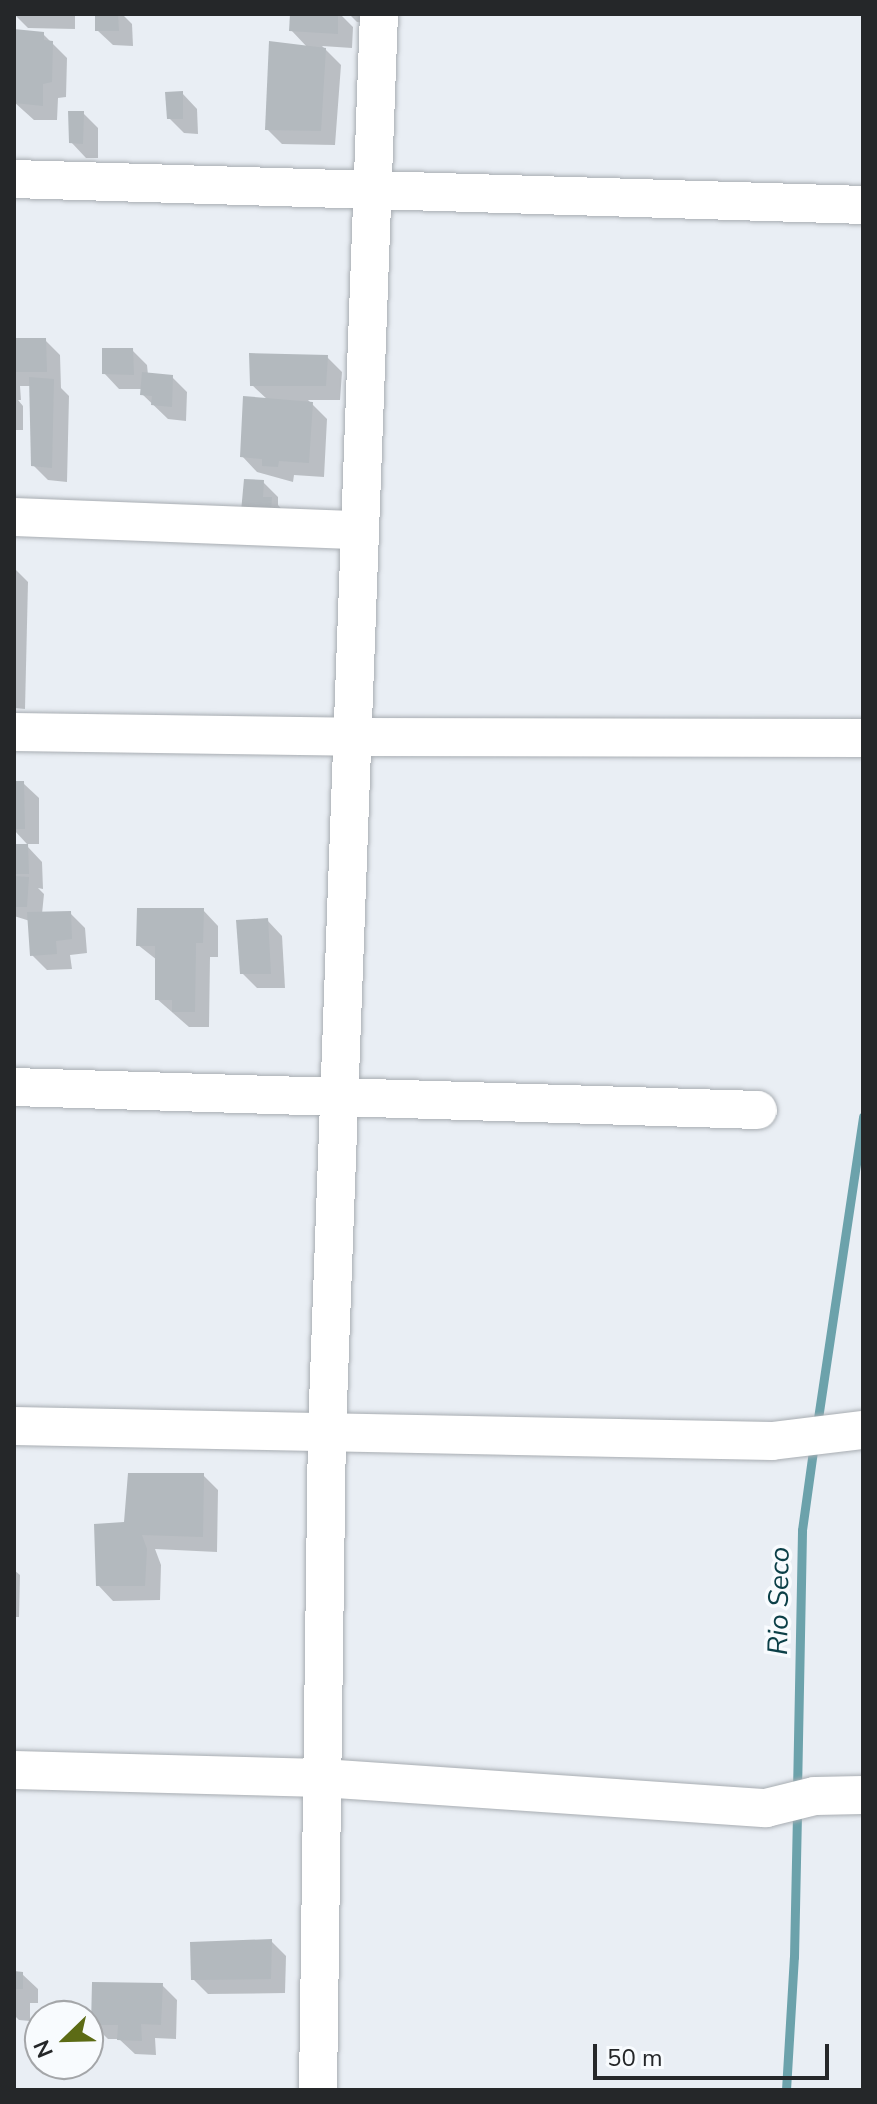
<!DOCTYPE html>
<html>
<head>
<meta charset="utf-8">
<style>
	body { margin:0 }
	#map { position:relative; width:877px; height:2104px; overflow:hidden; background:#e9eef4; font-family:"Nunito Sans",sans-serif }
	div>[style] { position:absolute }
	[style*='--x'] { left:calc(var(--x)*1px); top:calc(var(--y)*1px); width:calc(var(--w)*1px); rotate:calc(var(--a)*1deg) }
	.shadow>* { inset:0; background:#0003 }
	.stream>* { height:9px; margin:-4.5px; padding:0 4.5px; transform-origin:4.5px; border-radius:4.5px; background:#6ca2ab }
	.building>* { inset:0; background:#b3b9be }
	.roads { filter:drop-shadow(0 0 2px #a8adb2) drop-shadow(0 0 2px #a8adb2) }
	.minor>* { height:38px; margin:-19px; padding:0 19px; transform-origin:19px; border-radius:19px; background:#fff }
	span { translate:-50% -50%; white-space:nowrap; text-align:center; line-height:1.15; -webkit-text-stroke:7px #f8fbfe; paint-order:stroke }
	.water-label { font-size:28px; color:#0b3f47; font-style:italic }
	.frame { position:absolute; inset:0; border:16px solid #252729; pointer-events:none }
	.north { position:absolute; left:24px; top:2000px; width:80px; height:80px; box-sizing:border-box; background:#f8fbfe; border:2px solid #a4a6a9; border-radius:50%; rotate:247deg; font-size:22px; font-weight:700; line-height:32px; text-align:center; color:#252729 }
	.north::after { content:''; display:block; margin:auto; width:28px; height:36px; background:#5c6b15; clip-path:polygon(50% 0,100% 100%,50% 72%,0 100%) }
	.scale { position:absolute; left:593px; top:2044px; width:236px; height:36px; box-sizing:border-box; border:4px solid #252729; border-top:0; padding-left:10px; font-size:24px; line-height:28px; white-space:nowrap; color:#252729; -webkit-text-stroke:6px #f8fbfe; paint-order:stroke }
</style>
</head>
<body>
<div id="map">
	<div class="shadow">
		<i style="clip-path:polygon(14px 14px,75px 14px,75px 29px,28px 28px)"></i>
		<i style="clip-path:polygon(97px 14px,122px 14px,132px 24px,133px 46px,113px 45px,97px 30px)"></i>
		<i style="clip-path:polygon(292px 14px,340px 14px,353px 27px,352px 48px,322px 46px,341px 65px,335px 145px,282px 144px,267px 129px,308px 48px,291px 30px)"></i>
		<i style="clip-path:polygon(349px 14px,377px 14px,377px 24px,357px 22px)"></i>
		<i style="clip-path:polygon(14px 31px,43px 34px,67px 58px,66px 97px,58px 98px,57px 120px,34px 120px,14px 102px)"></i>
		<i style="clip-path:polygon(182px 93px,197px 109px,198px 134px,184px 133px,169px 118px)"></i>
		<i style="clip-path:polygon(83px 113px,98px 128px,98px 158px,86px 158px,71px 142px)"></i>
		<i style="clip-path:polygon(14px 340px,45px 340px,60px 355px,61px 388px,69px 396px,67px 482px,48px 480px,33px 465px,31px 386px,20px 386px,21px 400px,18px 400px,23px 406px,23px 430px,14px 430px)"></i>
		<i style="clip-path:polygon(132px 350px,147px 365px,148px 375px,172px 377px,187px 392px,186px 421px,168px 419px,142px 394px,143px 389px,119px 389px,104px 373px)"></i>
		<i style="clip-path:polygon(327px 357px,342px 372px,340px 400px,308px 400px,327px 419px,324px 477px,294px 475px,293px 482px,257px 472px,242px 456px,268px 400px,252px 385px)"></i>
		<i style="clip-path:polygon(263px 482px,278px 497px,278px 505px,286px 514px,258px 526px)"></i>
		<i style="clip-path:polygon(14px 568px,28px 582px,25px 709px,14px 708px)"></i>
		<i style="clip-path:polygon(14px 783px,23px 783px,39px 798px,39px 844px,27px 844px,14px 830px)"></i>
		<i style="clip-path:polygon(14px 846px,27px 846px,42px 862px,43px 889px,38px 888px,44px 894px,42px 914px,70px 913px,85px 928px,87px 953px,70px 955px,72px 969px,47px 970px,32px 955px,30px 921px,14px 916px)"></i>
		<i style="clip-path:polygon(203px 910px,218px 926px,218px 957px,210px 957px,209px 1027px,189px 1027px,157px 999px,157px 960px,138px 945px)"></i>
		<i style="clip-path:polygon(267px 920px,282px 936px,285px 988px,257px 988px,242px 973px)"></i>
		<i style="clip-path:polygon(203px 1475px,218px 1490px,217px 1552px,155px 1549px,161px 1565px,160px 1600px,113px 1601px,98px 1585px,126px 1524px)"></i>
		<i style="clip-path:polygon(14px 1570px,20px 1575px,19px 1617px,14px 1617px)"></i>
		<i style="clip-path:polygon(271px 1941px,286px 1956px,285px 1993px,208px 1994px,193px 1979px)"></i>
		<i style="clip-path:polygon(14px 1973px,22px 1974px,38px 1989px,38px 2003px,30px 2003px,30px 2021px,19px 2020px,14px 2015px)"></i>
		<i style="clip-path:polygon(162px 1985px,177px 2000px,176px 2039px,155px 2038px,156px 2055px,135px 2054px,119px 2039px,108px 2039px,93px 2024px)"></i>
	</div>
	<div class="stream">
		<i style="--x:817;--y:1425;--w:312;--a:-81.5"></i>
		<i style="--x:797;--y:1792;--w:262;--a:-88.9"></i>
		<i style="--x:802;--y:1530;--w:87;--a:-82.1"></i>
		<i style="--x:786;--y:2090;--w:133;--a:-86.6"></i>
		<i style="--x:794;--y:1957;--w:146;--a:-88.8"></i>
	</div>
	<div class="building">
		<i style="clip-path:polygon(95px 14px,118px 14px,119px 31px,95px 31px)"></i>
		<i style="clip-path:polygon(290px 14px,338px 14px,338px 34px,289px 31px)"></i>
		<i style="clip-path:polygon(14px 29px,44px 32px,44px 40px,53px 41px,52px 82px,43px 84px,43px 106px,14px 103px)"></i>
		<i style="clip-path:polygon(269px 41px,326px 48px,321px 131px,265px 130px)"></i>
		<i style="clip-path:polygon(183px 91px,183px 119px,167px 119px,165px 92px)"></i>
		<i style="clip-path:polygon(68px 111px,84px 111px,83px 144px,69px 143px)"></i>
		<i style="clip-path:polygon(14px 338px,46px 338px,47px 372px,14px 372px)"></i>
		<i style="clip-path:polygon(102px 348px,133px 348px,134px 375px,102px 374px)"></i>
		<i style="clip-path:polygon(249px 353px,328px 355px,326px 386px,250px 386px)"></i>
		<i style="clip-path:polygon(142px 372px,173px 375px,172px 407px,151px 405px,152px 396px,140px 395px)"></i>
		<i style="clip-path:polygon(29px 377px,54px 379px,52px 468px,31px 466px)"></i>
		<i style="clip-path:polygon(243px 396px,313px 402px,309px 463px,279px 461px,278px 467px,262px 466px,262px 459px,240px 457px)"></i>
		<i style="clip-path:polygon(244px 479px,264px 480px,263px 497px,272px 497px,271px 513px,241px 512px)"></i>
		<i style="clip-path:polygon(14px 781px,24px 781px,25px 829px,14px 829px)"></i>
		<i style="clip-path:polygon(14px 844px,28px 844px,29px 874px,14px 874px)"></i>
		<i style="clip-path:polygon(14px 876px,29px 877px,27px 907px,14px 907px)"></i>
		<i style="clip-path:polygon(137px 908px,204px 908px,203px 943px,196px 943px,195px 1012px,172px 1012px,172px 1000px,155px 1000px,155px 946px,136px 946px)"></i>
		<i style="clip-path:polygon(71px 911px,72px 939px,56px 941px,57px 954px,30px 956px,27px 912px)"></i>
		<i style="clip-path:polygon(268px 918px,271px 974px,240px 974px,236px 920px)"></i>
		<i style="clip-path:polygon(128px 1473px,204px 1473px,203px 1537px,142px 1535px,147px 1549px,145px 1586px,96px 1586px,94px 1524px,124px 1522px)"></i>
		<i style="clip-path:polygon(272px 1939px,271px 1979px,191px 1980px,190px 1942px)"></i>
		<i style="clip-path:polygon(14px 1971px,23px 1972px,23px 1989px,14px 1989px)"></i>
		<i style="clip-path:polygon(92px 1982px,163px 1983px,161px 2025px,141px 2024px,142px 2041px,117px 2040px,118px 2025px,91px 2025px)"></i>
	</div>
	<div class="roads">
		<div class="minor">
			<i style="--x:14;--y:179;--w:849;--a:1.75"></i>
			<i style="--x:14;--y:517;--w:345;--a:2.2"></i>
			<i style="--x:14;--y:732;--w:339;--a:0.8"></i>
			<i style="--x:353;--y:737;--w:510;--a:0.11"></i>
			<i style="--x:14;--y:1087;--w:744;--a:1.77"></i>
			<i style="--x:14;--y:1426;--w:758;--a:1.13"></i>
			<i style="--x:772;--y:1441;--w:92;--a:-6.9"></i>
			<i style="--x:14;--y:1770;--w:308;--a:1.5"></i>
			<i style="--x:322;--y:1778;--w:445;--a:3.9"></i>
			<i style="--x:766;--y:1808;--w:50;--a:-13.8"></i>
			<i style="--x:815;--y:1796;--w:48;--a:-1.2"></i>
			<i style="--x:318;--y:2090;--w:659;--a:-89.22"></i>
			<i style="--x:327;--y:1431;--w:1418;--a:-87.9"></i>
		</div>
	</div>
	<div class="water-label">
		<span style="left:779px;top:1601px;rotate:-89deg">Rio Seco</span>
	</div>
	<div class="frame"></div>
	<div class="north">N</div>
	<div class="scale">50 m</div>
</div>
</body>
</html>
